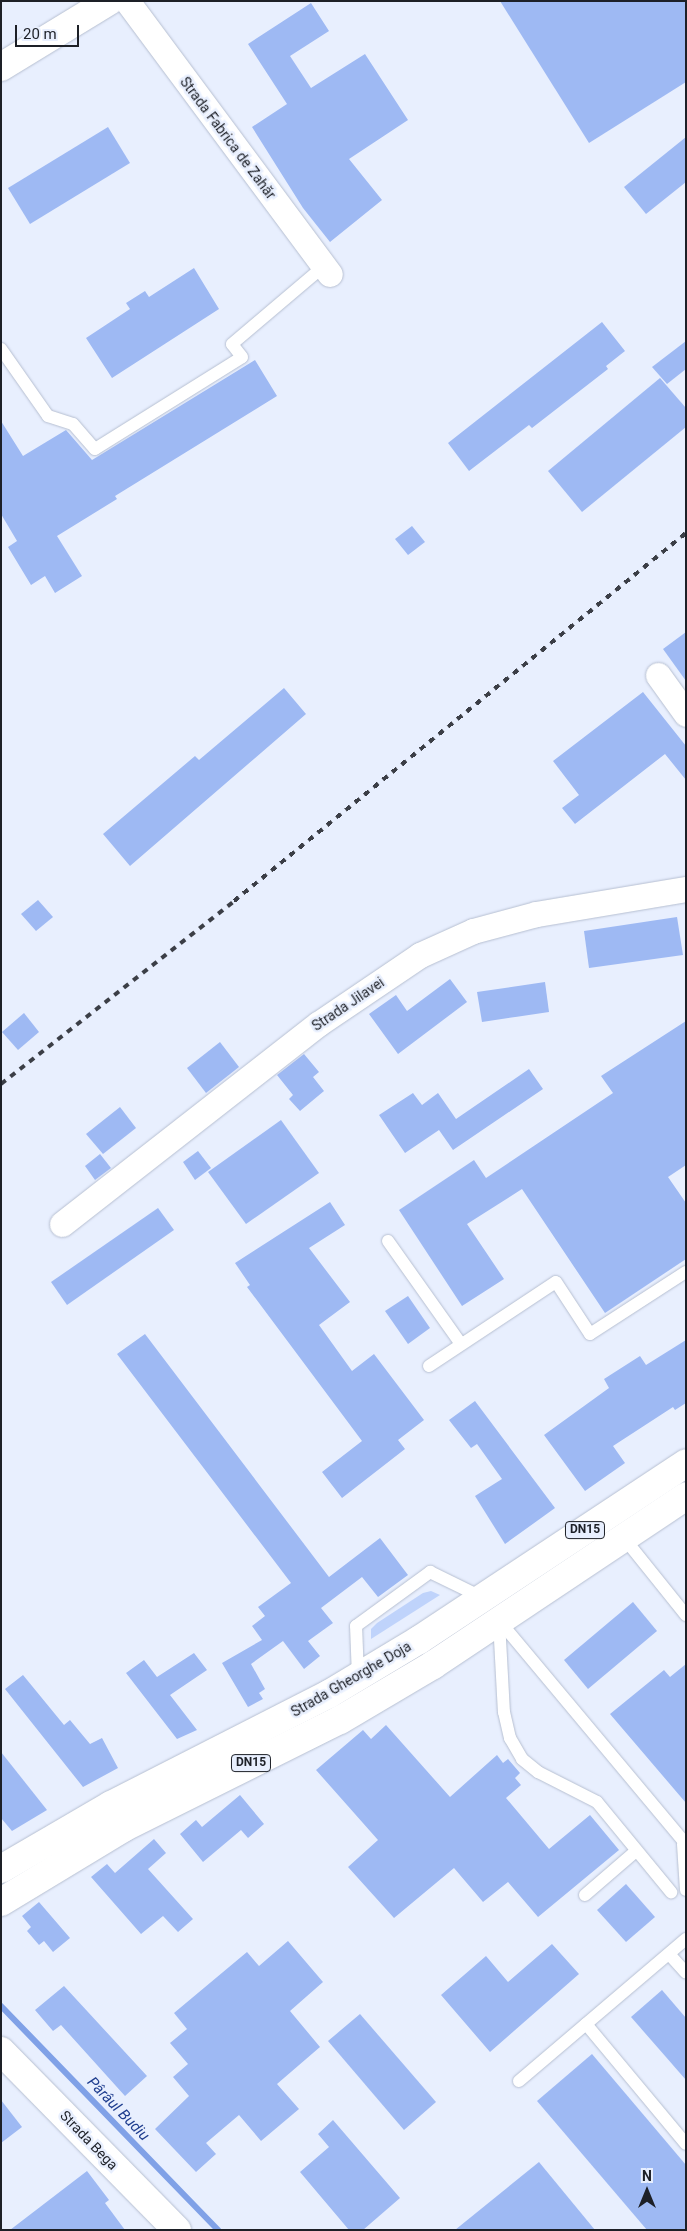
<!DOCTYPE html>
<html>
<head>
<meta charset="utf-8">
<style>
	body { margin:0 }
	#map { position:relative; width:687px; height:2231px; overflow:hidden; background:#e8effe; font-family:Roboto,sans-serif }
	div>[style] { position:absolute }
	[style*='--x'] { left:calc(var(--x)*1px); top:calc(var(--y)*1px); width:calc(var(--w)*1px); rotate:calc(var(--a)*1deg) }
	.green>* { inset:0; background:#bfd3fb }
	.stream>* { height:6px; margin:-3px; padding:0 3px; transform-origin:3px; border-radius:3px; background:#80a1e7 }
	.building>* { inset:0; background:#9eb9f3 }
	.roads { filter:drop-shadow(0 0 1px #b6bfd1) drop-shadow(0 0 1px #b6bfd1) }
	.service>* { height:12px; margin:-6px; padding:0 6px; transform-origin:6px; border-radius:6px; background:#fff }
	.minor>* { height:25px; margin:-12.5px; padding:0 12.5px; transform-origin:12.5px; border-radius:12.5px; background:#fff }
	.tertiary>* { height:28px; margin:-14px; padding:0 14px; transform-origin:14px; border-radius:14px; background:#fff }
	.secondary>* { height:28px; margin:-14px; padding:0 14px; transform-origin:14px; border-radius:14px; background:#fff }
	.primary>* { height:28px; margin:-14px; padding:0 14px; transform-origin:14px; border-radius:14px; background:#fff }
	.rail>* { height:4px; margin-top:-2px; transform-origin:0; background:repeating-linear-gradient(90deg,#3b3e46 0 6px,transparent 0 12px) }
	span { translate:-50% -50%; white-space:nowrap; text-align:center; line-height:1.15; -webkit-text-stroke:5px #e8effe; paint-order:stroke }
	.shield-label span { padding:1px 4px; background:#e8effe; border:1px solid; border-radius:4px; -webkit-text-stroke-width:0 }
	.shield-label { font-size:12px; color:#1d2027; font-weight:700 }
	.street-label { font-size:14px; color:#1d2027 }
	.water-label { font-size:15px; color:#1f3e8f; font-style:italic }
	.frame { position:absolute; inset:0; border:2px solid #1d2027; pointer-events:none }
	.north { position:absolute; left:622px; top:2166px; width:50px; height:50px; -webkit-text-stroke:4px #e8effe; paint-order:stroke; rotate:0deg; font-size:14px; font-weight:700; line-height:20px; text-align:center; color:#1d2027 }
	.north::after { content:''; display:block; margin:auto; width:18px; height:22px; background:#1d2027; clip-path:polygon(50% 0,100% 100%,50% 72%,0 100%) }
	.scale { position:absolute; left:15px; top:25px; width:64px; height:22px; box-sizing:border-box; border:2px solid #1d2027; border-top:0; padding-left:6px; font-size:15px; line-height:18px; white-space:nowrap; color:#1d2027; -webkit-text-stroke:4px #e8effe; paint-order:stroke }
</style>
</head>
<body>
<div id="map">
	<div class="green">
		<i style="clip-path:polygon(431px 1591px,440px 1595px,371px 1639px,371px 1629px,377px 1623px,423px 1593px)"></i>
	</div>
	<div class="stream">
		<i style="--x:1;--y:2006;--w:312;--a:45.9"></i>
	</div>
	<div class="building">
		<i style="clip-path:polygon(500px 1px,686px 1px,686px 82px,589px 143px)"></i>
		<i style="clip-path:polygon(311px 3px,329px 31px,290px 56px,311px 88px,365px 54px,408px 120px,349px 159px,382px 200px,330px 242px,303px 208px,252px 127px,287px 104px,248px 44px)"></i>
		<i style="clip-path:polygon(108px 127px,130px 163px,30px 224px,8px 188px)"></i>
		<i style="clip-path:polygon(686px 137px,686px 182px,646px 214px,624px 187px)"></i>
		<i style="clip-path:polygon(194px 268px,219px 309px,112px 378px,86px 338px,130px 309px,126px 303px,145px 291px,149px 297px)"></i>
		<i style="clip-path:polygon(602px 322px,625px 351px,606px 366px,608px 369px,532px 428px,529px 425px,469px 471px,448px 443px)"></i>
		<i style="clip-path:polygon(686px 341px,686px 369px,667px 384px,652px 367px)"></i>
		<i style="clip-path:polygon(255px 360px,277px 396px,115px 496px,117px 499px,57px 536px,82px 576px,55px 593px,45px 576px,31px 585px,8px 547px,17px 541px,1px 514px,1px 421px,23px 456px,66px 430px,92px 460px)"></i>
		<i style="clip-path:polygon(660px 378px,686px 408px,686px 427px,582px 512px,548px 471px)"></i>
		<i style="clip-path:polygon(412px 526px,425px 542px,408px 555px,395px 539px)"></i>
		<i style="clip-path:polygon(686px 632px,686px 681px,663px 649px)"></i>
		<i style="clip-path:polygon(284px 688px,306px 714px,130px 866px,103px 834px,195px 756px,199px 760px)"></i>
		<i style="clip-path:polygon(643px 692px,686px 746px,686px 780px,665px 754px,575px 824px,562px 808px,579px 795px,553px 761px)"></i>
		<i style="clip-path:polygon(38px 900px,53px 917px,36px 931px,21px 914px)"></i>
		<i style="clip-path:polygon(677px 917px,683px 955px,589px 968px,584px 931px)"></i>
		<i style="clip-path:polygon(450px 979px,467px 1002px,398px 1054px,369px 1014px,396px 995px,407px 1011px)"></i>
		<i style="clip-path:polygon(545px 982px,549px 1012px,482px 1022px,477px 992px)"></i>
		<i style="clip-path:polygon(24px 1013px,39px 1032px,18px 1050px,2px 1032px)"></i>
		<i style="clip-path:polygon(686px 1021px,686px 1165px,668px 1177px,686px 1203px,686px 1259px,605px 1313px,522px 1189px,467px 1224px,504px 1279px,462px 1306px,399px 1210px,474px 1160px,486px 1178px,613px 1093px,601px 1076px)"></i>
		<i style="clip-path:polygon(220px 1042px,239px 1067px,206px 1093px,187px 1068px)"></i>
		<i style="clip-path:polygon(304px 1054px,319px 1072px,313px 1077px,324px 1091px,300px 1111px,289px 1099px,293px 1095px,277px 1075px)"></i>
		<i style="clip-path:polygon(529px 1069px,543px 1089px,453px 1150px,439px 1130px,405px 1153px,379px 1115px,413px 1093px,422px 1105px,438px 1093px,456px 1119px)"></i>
		<i style="clip-path:polygon(120px 1107px,136px 1128px,103px 1154px,86px 1134px)"></i>
		<i style="clip-path:polygon(281px 1120px,319px 1173px,246px 1224px,208px 1172px)"></i>
		<i style="clip-path:polygon(198px 1151px,211px 1168px,195px 1180px,183px 1162px)"></i>
		<i style="clip-path:polygon(100px 1154px,111px 1168px,95px 1180px,85px 1166px)"></i>
		<i style="clip-path:polygon(330px 1202px,345px 1225px,309px 1248px,350px 1302px,319px 1325px,352px 1371px,374px 1354px,424px 1420px,398px 1440px,405px 1449px,342px 1498px,322px 1472px,362px 1441px,247px 1287px,250px 1285px,235px 1263px)"></i>
		<i style="clip-path:polygon(158px 1208px,174px 1230px,67px 1305px,51px 1282px)"></i>
		<i style="clip-path:polygon(408px 1296px,430px 1328px,408px 1344px,385px 1311px)"></i>
		<i style="clip-path:polygon(145px 1334px,329px 1577px,380px 1538px,408px 1575px,378px 1597px,362px 1577px,321px 1608px,333px 1623px,308px 1641px,320px 1656px,304px 1669px,283px 1641px,251px 1664px,265px 1689px,259px 1693px,263px 1699px,248px 1707px,222px 1663px,262px 1640px,252px 1626px,265px 1616px,258px 1607px,291px 1583px,117px 1354px)"></i>
		<i style="clip-path:polygon(686px 1340px,686px 1403px,675px 1410px,673px 1407px,613px 1446px,625px 1463px,585px 1491px,544px 1435px,609px 1388px,604px 1379px,640px 1356px,646px 1365px)"></i>
		<i style="clip-path:polygon(475px 1401px,555px 1508px,505px 1544px,475px 1496px,502px 1479px,477px 1444px,471px 1448px,449px 1420px)"></i>
		<i style="clip-path:polygon(633px 1602px,657px 1631px,588px 1689px,564px 1660px)"></i>
		<i style="clip-path:polygon(194px 1653px,207px 1670px,170px 1695px,197px 1730px,177px 1739px,126px 1673px,144px 1660px,157px 1677px)"></i>
		<i style="clip-path:polygon(686px 1664px,686px 1803px,610px 1714px,664px 1670px,670px 1677px)"></i>
		<i style="clip-path:polygon(23px 1675px,64px 1725px,70px 1720px,90px 1744px,102px 1738px,118px 1768px,83px 1787px,5px 1689px)"></i>
		<i style="clip-path:polygon(386px 1725px,450px 1797px,497px 1755px,503px 1763px,508px 1759px,520px 1773px,515px 1778px,521px 1785px,506px 1798px,549px 1849px,590px 1815px,619px 1850px,538px 1917px,508px 1882px,483px 1902px,454px 1868px,394px 1918px,348px 1867px,378px 1840px,316px 1770px,363px 1730px,371px 1739px)"></i>
		<i style="clip-path:polygon(1px 1752px,47px 1810px,12px 1831px,1px 1818px)"></i>
		<i style="clip-path:polygon(240px 1795px,264px 1824px,248px 1838px,241px 1830px,203px 1862px,180px 1834px,196px 1820px,202px 1827px)"></i>
		<i style="clip-path:polygon(154px 1839px,166px 1853px,148px 1869px,193px 1919px,178px 1932px,163px 1916px,141px 1934px,91px 1877px,107px 1864px,115px 1873px)"></i>
		<i style="clip-path:polygon(626px 1884px,655px 1917px,626px 1942px,597px 1910px)"></i>
		<i style="clip-path:polygon(39px 1902px,70px 1938px,53px 1952px,44px 1941px,39px 1945px,27px 1931px,31px 1927px,22px 1916px)"></i>
		<i style="clip-path:polygon(288px 1941px,323px 1982px,290px 2011px,320px 2047px,277px 2084px,299px 2109px,261px 2141px,239px 2115px,206px 2143px,216px 2154px,196px 2172px,155px 2129px,189px 2096px,173px 2077px,188px 2064px,170px 2043px,187px 2029px,174px 2013px,247px 1952px,259px 1966px)"></i>
		<i style="clip-path:polygon(552px 1944px,579px 1974px,490px 2052px,441px 1995px,486px 1956px,508px 1982px)"></i>
		<i style="clip-path:polygon(64px 1986px,147px 2076px,125px 2096px,61px 2025px,53px 2031px,35px 2010px)"></i>
		<i style="clip-path:polygon(662px 1990px,686px 2018px,686px 2080px,631px 2017px)"></i>
		<i style="clip-path:polygon(360px 2014px,436px 2102px,404px 2130px,328px 2041px)"></i>
		<i style="clip-path:polygon(592px 2054px,686px 2165px,686px 2230px,647px 2230px,537px 2101px)"></i>
		<i style="clip-path:polygon(1px 2100px,22px 2127px,1px 2143px)"></i>
		<i style="clip-path:polygon(333px 2120px,400px 2198px,363px 2230px,349px 2230px,300px 2172px,329px 2147px,318px 2134px)"></i>
		<i style="clip-path:polygon(539px 2162px,595px 2230px,455px 2230px)"></i>
		<i style="clip-path:polygon(87px 2171px,109px 2200px,105px 2203px,125px 2230px,10px 2230px)"></i>
	</div>
	<div class="roads">
		<div class="service">
			<i style="--x:1;--y:349;--w:82;--a:55"></i>
			<i style="--x:48;--y:416;--w:26;--a:18"></i>
			<i style="--x:73;--y:424;--w:33;--a:49"></i>
			<i style="--x:95;--y:449;--w:173;--a:-32"></i>
			<i style="--x:242;--y:357;--w:16;--a:-128"></i>
			<i style="--x:232;--y:344;--w:121;--a:-40.3"></i>
			<i style="--x:388;--y:1241;--w:126;--a:54.7"></i>
			<i style="--x:429;--y:1366;--w:152;--a:-33.5"></i>
			<i style="--x:556;--y:1282;--w:62;--a:56.8"></i>
			<i style="--x:590;--y:1334;--w:114;--a:-32.9"></i>
			<i style="--x:624;--y:1538;--w:99;--a:51.2"></i>
			<i style="--x:497;--y:1618;--w:295;--a:50.1"></i>
			<i style="--x:499;--y:1621;--w:91;--a:86.9"></i>
			<i style="--x:504;--y:1712;--w:27;--a:77"></i>
			<i style="--x:510;--y:1738;--w:24;--a:60"></i>
			<i style="--x:522;--y:1759;--w:21;--a:39"></i>
			<i style="--x:538;--y:1772;--w:66;--a:27"></i>
			<i style="--x:597;--y:1802;--w:117;--a:50.6"></i>
			<i style="--x:358;--y:1677;--w:51;--a:-92.2"></i>
			<i style="--x:356;--y:1626;--w:92;--a:-36.1"></i>
			<i style="--x:430;--y:1572;--w:59;--a:26.1"></i>
			<i style="--x:683;--y:1844;--w:46;--a:86.3"></i>
			<i style="--x:585;--y:1895;--w:67;--a:-40.8"></i>
			<i style="--x:669;--y:1954;--w:25;--a:48"></i>
			<i style="--x:586;--y:2024;--w:156;--a:50.2"></i>
			<i style="--x:519;--y:2081;--w:219;--a:-40.4"></i>
		</div>
		<div class="minor">
			<i style="--x:127;--y:1;--w:340;--a:53.4"></i>
			<i style="--x:658;--y:675;--w:48;--a:54.3"></i>
			<i style="--x:62;--y:1224;--w:325;--a:-38"></i>
			<i style="--x:318;--y:1024;--w:123;--a:-34.1"></i>
			<i style="--x:420;--y:955;--w:58;--a:-24.4"></i>
			<i style="--x:473;--y:931;--w:65;--a:-15.1"></i>
			<i style="--x:536;--y:914;--w:152;--a:-9.5"></i>
		</div>
		<div class="tertiary">
			<i style="--x:1;--y:67;--w:127;--a:-31.4"></i>
		</div>
		<div class="secondary">
			<i style="--x:1;--y:2051;--w:251;--a:45.5"></i>
		</div>
		<div class="primary">
			<i style="--x:1;--y:1869;--w:127;--a:-30.2"></i>
			<i style="--x:111;--y:1805;--w:245;--a:-27"></i>
			<i style="--x:329;--y:1694;--w:105;--a:-31"></i>
			<i style="--x:419;--y:1640;--w:320;--a:-33.5"></i>
			<i style="--x:1;--y:1902;--w:143;--a:-31.2"></i>
			<i style="--x:123;--y:1828;--w:242;--a:-26.5"></i>
			<i style="--x:340;--y:1720;--w:108;--a:-30.6"></i>
			<i style="--x:433;--y:1665;--w:304;--a:-33.7"></i>
		</div>
	</div>
	<div class="rail">
		<i style="--x:1;--y:1084;--w:296;--a:-38.1"></i>
		<i style="--x:234;--y:901;--w:583;--a:-39.15"></i>
	</div>
	<div class="shield-label">
		<span style="left:585px;top:1530px">DN15</span>
		<span style="left:251px;top:1763px">DN15</span>
	</div>
	<div class="street-label">
		<span style="left:228px;top:138px;rotate:53deg">Strada Fabrica de Zahăr</span>
		<span style="left:348px;top:1004px;rotate:-34deg">Strada Jilavei</span>
		<span style="left:351px;top:1679px;rotate:-30deg">Strada Gheorghe Doja</span>
		<span style="left:89px;top:2140px;rotate:46deg">Strada Bega</span>
	</div>
	<div class="water-label">
		<span style="left:118px;top:2109px;rotate:46deg">Pârâul Budiu</span>
	</div>
	<div class="frame"></div>
	<div class="north">N</div>
	<div class="scale">20 m</div>
</div>
</body>
</html>
